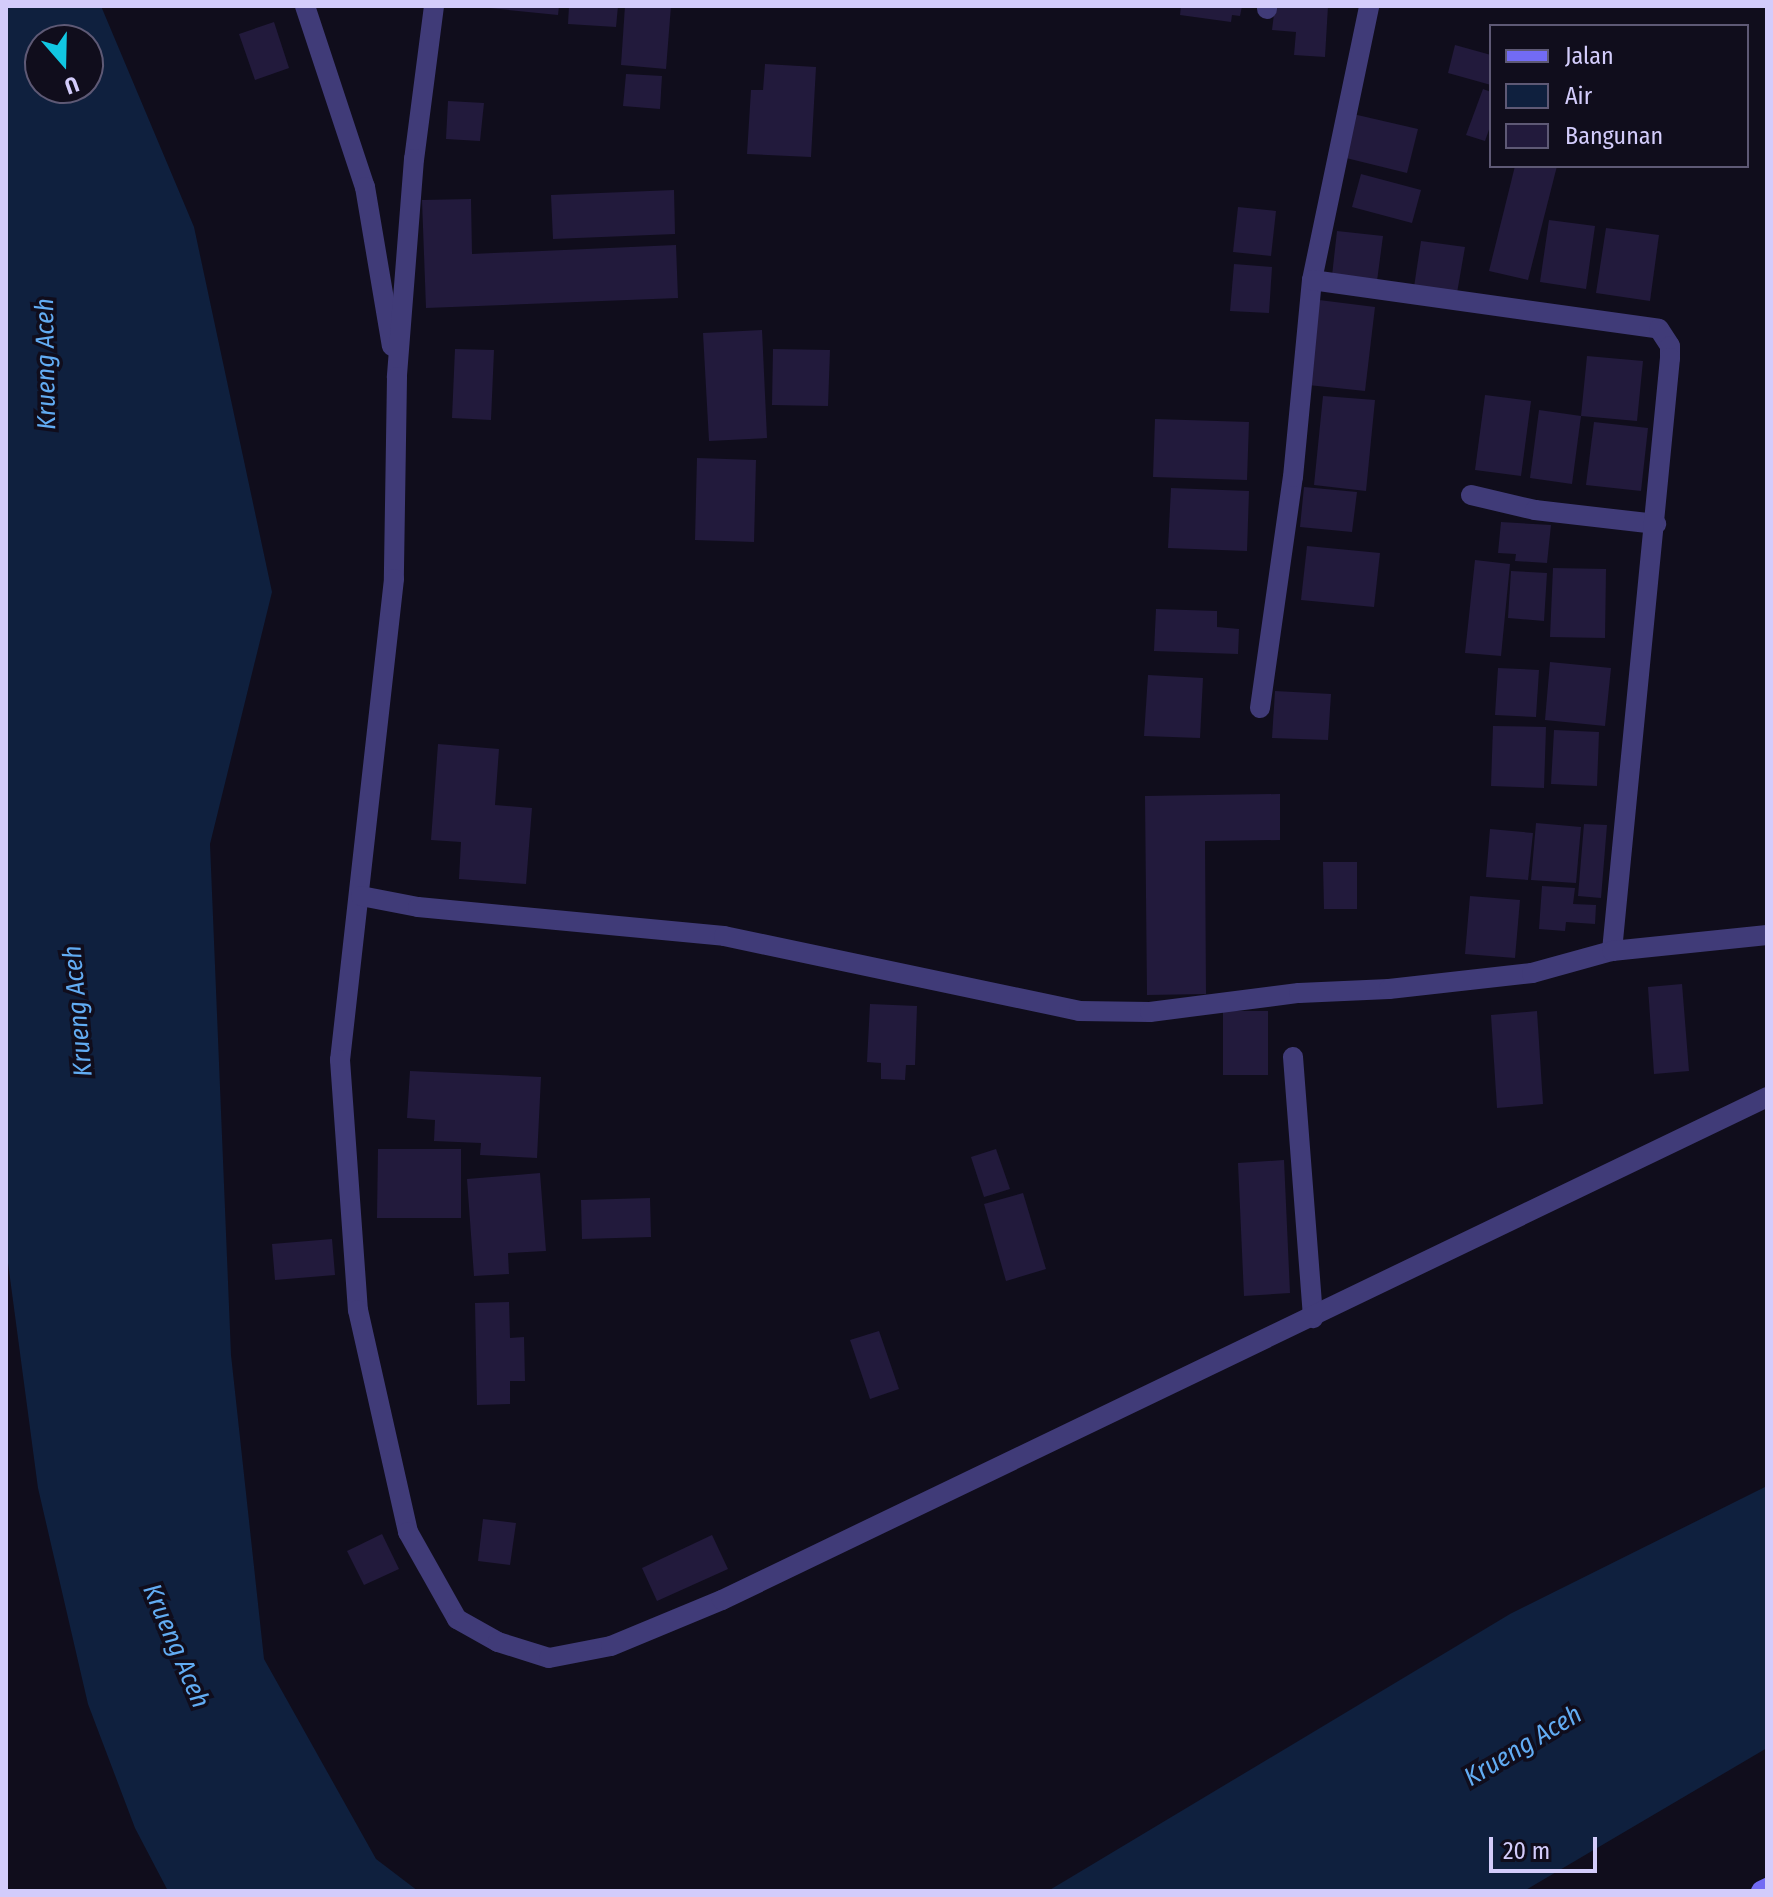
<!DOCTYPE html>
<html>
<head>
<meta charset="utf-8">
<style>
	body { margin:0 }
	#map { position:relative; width:1773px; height:1897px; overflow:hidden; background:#100d1c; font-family:"Fira Sans Condensed",sans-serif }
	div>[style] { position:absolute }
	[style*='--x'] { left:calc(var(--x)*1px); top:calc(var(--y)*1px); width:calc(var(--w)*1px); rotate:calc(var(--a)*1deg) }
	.water>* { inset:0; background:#0f203e }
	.building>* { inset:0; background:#221a3c }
	.lane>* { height:20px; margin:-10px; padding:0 10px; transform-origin:10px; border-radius:10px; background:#403b78 }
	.street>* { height:20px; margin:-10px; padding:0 10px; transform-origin:10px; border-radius:10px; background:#403b78 }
	.secondary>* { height:20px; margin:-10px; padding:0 10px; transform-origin:10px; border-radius:10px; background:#726bf4 }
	span { translate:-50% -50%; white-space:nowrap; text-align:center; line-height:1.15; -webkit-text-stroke:7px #100d1c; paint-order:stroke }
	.water-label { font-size:26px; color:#62acf3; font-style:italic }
	.frame { position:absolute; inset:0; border:8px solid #d3ccfb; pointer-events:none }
	.legend { position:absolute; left:1489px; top:24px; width:260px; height:144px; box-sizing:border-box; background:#100d1c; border:2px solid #5e5975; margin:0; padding:10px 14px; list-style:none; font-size:24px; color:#d3ccfb }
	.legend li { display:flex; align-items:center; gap:16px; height:40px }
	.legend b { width:40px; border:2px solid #5e5975 }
	.north { position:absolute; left:24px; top:24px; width:80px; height:80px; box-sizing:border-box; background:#100d1c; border:2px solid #5e5975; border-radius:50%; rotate:160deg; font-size:22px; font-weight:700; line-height:32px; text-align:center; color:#d3ccfb }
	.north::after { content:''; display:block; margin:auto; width:28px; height:36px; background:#11c7e2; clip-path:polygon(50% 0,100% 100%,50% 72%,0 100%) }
	.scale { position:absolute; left:1489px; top:1837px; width:108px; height:36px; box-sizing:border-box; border:4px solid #d3ccfb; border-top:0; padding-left:10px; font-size:24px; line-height:28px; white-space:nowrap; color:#d3ccfb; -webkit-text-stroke:6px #100d1c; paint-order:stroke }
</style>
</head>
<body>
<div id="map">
	<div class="water">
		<i style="clip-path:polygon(evenodd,6px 6px,101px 6px,194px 227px,272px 592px,210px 844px,231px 1355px,264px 1659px,376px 1859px,418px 1891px,168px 1891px,135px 1828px,88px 1704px,38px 1488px,6px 1248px,6px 6px,40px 40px,88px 40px,88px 88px,40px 88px,40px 40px)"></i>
		<i style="clip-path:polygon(1767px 1486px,1767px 1748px,1524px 1891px,1048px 1891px,1510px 1614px)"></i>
	</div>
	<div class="building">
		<i style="clip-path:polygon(470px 6px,559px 6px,558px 15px)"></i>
		<i style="clip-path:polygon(569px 6px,618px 6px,616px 27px,568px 24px)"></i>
		<i style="clip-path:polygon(625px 6px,671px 6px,666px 69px,621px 65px)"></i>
		<i style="clip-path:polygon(1181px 6px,1242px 6px,1240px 16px,1232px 15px,1231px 22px,1180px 15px)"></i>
		<i style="clip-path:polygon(1275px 6px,1328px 6px,1325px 57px,1294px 55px,1296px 32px,1272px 30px)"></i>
		<i style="clip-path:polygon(274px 22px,289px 68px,255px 80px,239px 34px)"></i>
		<i style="clip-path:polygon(1455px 45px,1491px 55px,1491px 85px,1448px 73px)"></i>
		<i style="clip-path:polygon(765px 64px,816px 67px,811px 157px,747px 154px,751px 90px,763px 90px)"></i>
		<i style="clip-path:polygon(626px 74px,662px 76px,660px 109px,623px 106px)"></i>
		<i style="clip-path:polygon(1483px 89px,1491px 92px,1491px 124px,1485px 141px,1466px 135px)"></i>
		<i style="clip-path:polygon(448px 101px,484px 103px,480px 141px,446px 139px)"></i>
		<i style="clip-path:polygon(1353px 114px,1418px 129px,1407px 173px,1342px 157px)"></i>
		<i style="clip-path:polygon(1515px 166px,1557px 166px,1528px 280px,1489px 271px)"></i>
		<i style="clip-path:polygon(1361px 174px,1421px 190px,1412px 223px,1352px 207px)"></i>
		<i style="clip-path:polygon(674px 190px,675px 234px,553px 239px,551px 195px)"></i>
		<i style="clip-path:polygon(471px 199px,472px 254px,676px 245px,678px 298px,426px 308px,422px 200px)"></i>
		<i style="clip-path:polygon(1238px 207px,1276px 211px,1271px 256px,1233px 252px)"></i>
		<i style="clip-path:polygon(1549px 220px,1595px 226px,1586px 289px,1540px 282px)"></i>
		<i style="clip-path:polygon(1606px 228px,1659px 235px,1650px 301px,1596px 293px)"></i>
		<i style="clip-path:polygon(1337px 231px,1383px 236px,1377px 281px,1332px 276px)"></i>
		<i style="clip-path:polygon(1421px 241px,1465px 247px,1457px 293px,1414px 287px)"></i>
		<i style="clip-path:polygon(1234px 264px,1272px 267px,1269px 313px,1230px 311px)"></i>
		<i style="clip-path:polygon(1319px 300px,1375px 307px,1365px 391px,1308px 385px)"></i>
		<i style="clip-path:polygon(762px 330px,767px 438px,709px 441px,703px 333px)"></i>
		<i style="clip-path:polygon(455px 349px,494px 350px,491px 420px,452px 418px)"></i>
		<i style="clip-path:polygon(773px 349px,830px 350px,828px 406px,772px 405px)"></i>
		<i style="clip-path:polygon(1587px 356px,1643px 361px,1637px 421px,1581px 416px)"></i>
		<i style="clip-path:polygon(1485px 395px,1531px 401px,1521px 476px,1475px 470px)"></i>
		<i style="clip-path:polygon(1323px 396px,1375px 400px,1366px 491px,1314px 485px)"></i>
		<i style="clip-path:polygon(1539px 410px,1581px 416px,1572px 484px,1530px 478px)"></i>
		<i style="clip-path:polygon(1155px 419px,1249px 422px,1247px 480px,1153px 477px)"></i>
		<i style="clip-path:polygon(1594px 422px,1648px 428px,1641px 491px,1586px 485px)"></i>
		<i style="clip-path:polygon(697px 458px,756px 460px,754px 542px,695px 540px)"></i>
		<i style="clip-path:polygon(1304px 487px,1357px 492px,1352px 532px,1300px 527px)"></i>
		<i style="clip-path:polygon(1171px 488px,1249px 491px,1247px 551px,1168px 548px)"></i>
		<i style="clip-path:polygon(1501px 522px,1551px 525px,1547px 563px,1515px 561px,1516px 554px,1498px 553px)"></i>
		<i style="clip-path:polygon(1307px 546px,1380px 553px,1374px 607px,1301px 600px)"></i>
		<i style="clip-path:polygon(1475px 560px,1510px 564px,1501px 656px,1465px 653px)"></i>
		<i style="clip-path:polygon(1553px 568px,1606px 569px,1605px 638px,1550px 637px)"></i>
		<i style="clip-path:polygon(1511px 571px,1547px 573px,1544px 621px,1508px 618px)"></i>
		<i style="clip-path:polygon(1156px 609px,1217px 611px,1217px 627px,1239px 629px,1238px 654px,1154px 651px)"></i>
		<i style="clip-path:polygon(1550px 662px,1611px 668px,1605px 726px,1545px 720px)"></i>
		<i style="clip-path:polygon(1498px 668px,1539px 670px,1536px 717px,1495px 715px)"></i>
		<i style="clip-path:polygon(1148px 675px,1203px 678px,1200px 738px,1144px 736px)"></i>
		<i style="clip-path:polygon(1275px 691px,1331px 694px,1328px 740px,1272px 738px)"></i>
		<i style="clip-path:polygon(1493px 726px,1546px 727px,1544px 788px,1491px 786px)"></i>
		<i style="clip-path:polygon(1554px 730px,1599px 732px,1597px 786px,1551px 784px)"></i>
		<i style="clip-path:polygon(438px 744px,499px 749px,495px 805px,532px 808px,526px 884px,459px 879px,461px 842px,431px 840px)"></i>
		<i style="clip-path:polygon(1280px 794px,1280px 840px,1205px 841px,1206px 994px,1147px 995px,1145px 796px)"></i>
		<i style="clip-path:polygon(1536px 823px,1581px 827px,1576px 883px,1531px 880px)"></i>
		<i style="clip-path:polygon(1584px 824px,1607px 825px,1601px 898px,1578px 896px)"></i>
		<i style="clip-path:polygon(1490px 829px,1533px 833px,1528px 880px,1486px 877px)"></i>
		<i style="clip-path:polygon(1323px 862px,1357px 862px,1357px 909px,1324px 909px)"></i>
		<i style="clip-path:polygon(1542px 886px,1575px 888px,1573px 904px,1596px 905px,1595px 924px,1566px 922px,1565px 931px,1539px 929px)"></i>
		<i style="clip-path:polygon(1470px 896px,1520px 900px,1515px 958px,1465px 954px)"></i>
		<i style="clip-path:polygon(1682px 984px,1689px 1071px,1654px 1074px,1648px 987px)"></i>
		<i style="clip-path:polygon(870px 1004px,917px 1006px,915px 1065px,906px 1065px,905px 1080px,881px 1079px,881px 1063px,867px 1062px)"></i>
		<i style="clip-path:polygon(1223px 1011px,1268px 1011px,1268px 1075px,1223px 1075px)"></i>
		<i style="clip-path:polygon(1537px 1011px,1543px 1104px,1497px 1108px,1491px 1015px)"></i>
		<i style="clip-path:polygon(410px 1071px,541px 1077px,537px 1158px,480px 1155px,481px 1143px,434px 1141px,435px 1120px,407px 1118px)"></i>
		<i style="clip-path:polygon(378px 1149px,461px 1149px,461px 1218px,377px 1218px)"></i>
		<i style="clip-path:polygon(996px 1149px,1010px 1189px,984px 1197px,971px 1157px)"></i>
		<i style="clip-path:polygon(1284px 1160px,1290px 1293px,1244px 1296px,1238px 1163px)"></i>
		<i style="clip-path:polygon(540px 1173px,546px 1251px,508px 1253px,509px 1274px,474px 1276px,467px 1179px)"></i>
		<i style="clip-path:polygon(1023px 1193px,1046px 1269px,1006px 1281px,984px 1204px)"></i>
		<i style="clip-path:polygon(650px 1198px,651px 1237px,582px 1239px,581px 1200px)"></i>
		<i style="clip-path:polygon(332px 1239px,335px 1275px,275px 1280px,272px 1244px)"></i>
		<i style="clip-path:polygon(509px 1302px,510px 1338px,524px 1337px,525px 1381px,510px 1381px,510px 1404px,477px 1405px,475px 1303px)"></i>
		<i style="clip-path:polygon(879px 1331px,899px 1389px,870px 1399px,850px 1340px)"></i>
		<i style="clip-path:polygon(483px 1519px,516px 1523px,510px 1565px,478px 1561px)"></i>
		<i style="clip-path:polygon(382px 1534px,399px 1569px,364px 1585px,347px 1551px)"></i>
		<i style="clip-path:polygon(712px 1535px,728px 1569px,657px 1601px,642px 1568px)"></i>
	</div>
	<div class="lane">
		<i style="--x:1293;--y:1057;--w:262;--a:85.6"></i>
	</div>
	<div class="street">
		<i style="--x:305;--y:6;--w:191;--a:71.7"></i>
		<i style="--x:365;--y:187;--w:161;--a:80.4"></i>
		<i style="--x:434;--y:6;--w:154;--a:97.4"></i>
		<i style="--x:414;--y:159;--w:219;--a:94.5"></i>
		<i style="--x:397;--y:377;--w:202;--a:90.9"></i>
		<i style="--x:394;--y:579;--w:484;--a:96.4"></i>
		<i style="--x:340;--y:1060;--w:251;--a:85.9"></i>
		<i style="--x:358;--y:1310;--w:228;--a:77.3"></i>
		<i style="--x:408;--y:1532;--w:100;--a:60.6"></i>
		<i style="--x:457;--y:1619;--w:47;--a:29.3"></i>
		<i style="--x:498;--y:1642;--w:53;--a:17.4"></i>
		<i style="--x:549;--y:1658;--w:63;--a:-11"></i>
		<i style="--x:611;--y:1646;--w:120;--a:-22.5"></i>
		<i style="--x:722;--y:1600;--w:1160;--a:-25.7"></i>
		<i style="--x:1267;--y:9;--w:3;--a:-90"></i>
		<i style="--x:1312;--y:280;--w:280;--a:-78.2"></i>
		<i style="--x:1471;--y:495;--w:66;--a:13.2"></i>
		<i style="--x:1535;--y:510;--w:122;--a:6.6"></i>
		<i style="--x:1260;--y:708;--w:233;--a:-81.9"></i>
		<i style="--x:1293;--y:477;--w:198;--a:-84.5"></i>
		<i style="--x:1312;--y:280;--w:350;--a:8"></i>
		<i style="--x:1659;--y:329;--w:20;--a:57"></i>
		<i style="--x:1670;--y:346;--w:12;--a:90"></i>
		<i style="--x:1670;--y:358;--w:596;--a:95.59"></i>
		<i style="--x:361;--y:896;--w:58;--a:10.9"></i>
		<i style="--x:418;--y:907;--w:307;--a:5.4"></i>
		<i style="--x:724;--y:936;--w:363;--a:11.9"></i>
		<i style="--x:1079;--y:1011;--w:71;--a:0.8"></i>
		<i style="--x:1150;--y:1012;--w:150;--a:-7.3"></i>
		<i style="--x:1299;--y:993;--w:90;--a:-2.5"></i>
		<i style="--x:1389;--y:989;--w:144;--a:-6.4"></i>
		<i style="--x:1532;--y:973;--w:83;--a:-15.4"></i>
		<i style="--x:1612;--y:951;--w:156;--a:-5.9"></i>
	</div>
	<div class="secondary">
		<i style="--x:1761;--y:1891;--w:7;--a:-27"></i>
	</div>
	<div class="water-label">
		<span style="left:46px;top:364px;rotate:-91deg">Krueng Aceh</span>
		<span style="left:78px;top:1011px;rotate:-95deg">Krueng Aceh</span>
		<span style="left:176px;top:1646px;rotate:67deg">Krueng Aceh</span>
		<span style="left:1523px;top:1746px;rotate:-31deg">Krueng Aceh</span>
	</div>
	<div class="frame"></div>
	<ul class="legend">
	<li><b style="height:10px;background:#726bf4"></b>Jalan</li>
	<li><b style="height:22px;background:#0f203e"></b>Air</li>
	<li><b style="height:22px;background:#221a3c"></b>Bangunan</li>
	</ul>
	<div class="north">U</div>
	<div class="scale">20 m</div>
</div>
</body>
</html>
